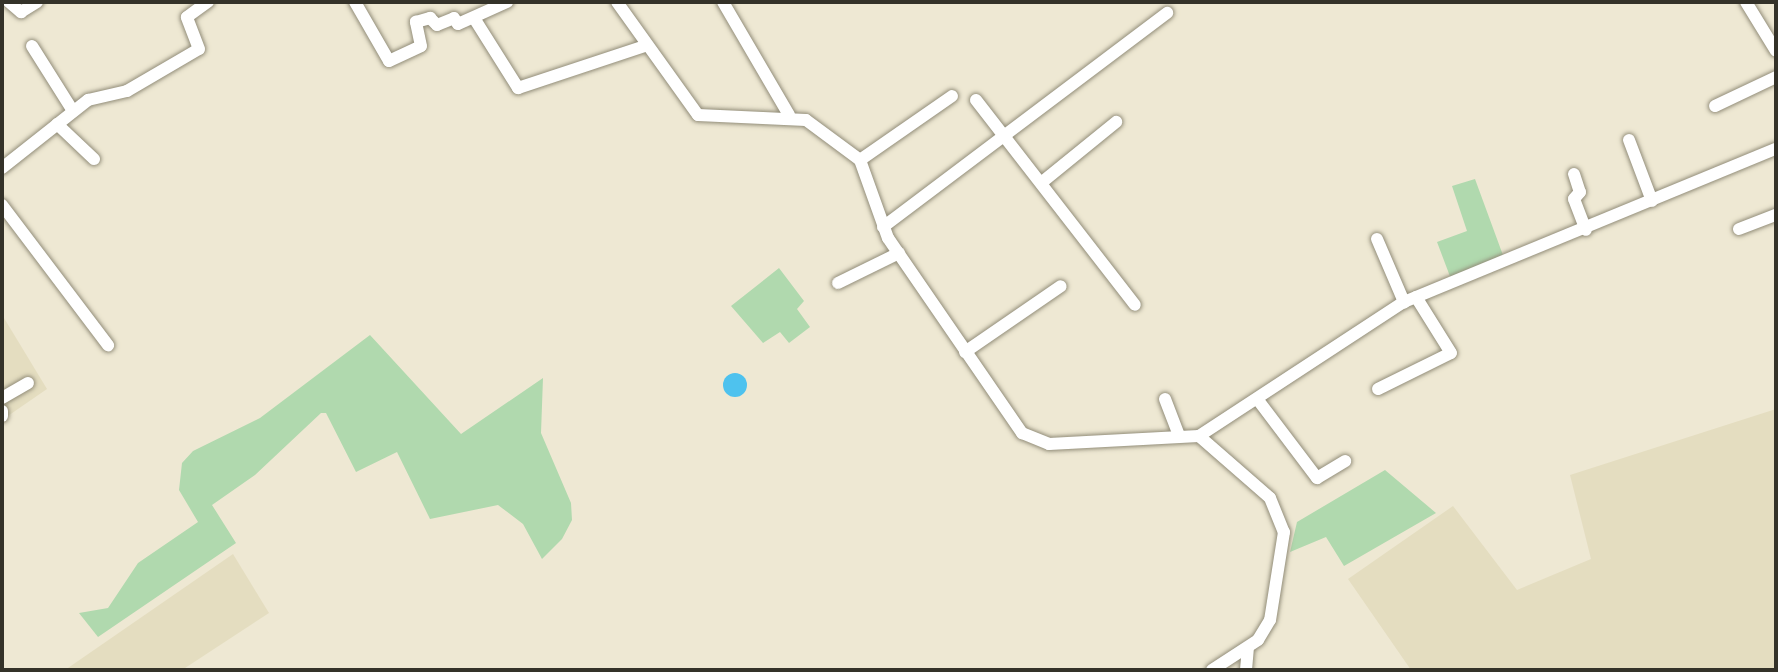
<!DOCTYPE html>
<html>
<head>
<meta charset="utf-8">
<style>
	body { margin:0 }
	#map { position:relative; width:1778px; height:672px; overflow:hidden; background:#eee8d3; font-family:Roboto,sans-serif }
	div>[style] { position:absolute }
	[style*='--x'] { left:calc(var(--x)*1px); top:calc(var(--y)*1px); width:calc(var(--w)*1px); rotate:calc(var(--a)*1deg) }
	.built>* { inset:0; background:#e4ddc0 }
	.green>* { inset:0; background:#b0d9ae }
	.water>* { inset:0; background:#4ec2ee }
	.round { border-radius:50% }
	.roads { filter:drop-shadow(0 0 2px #928d79) drop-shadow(0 0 2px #928d79) }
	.minor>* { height:12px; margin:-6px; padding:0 6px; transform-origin:6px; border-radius:6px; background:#fff }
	span { translate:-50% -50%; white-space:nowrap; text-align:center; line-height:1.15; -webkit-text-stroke:5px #fcf6e0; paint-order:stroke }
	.frame { position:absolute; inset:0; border:4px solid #343229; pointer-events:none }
</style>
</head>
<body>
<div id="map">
	<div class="built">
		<i style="clip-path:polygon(4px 318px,47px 389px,2px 420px,2px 319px)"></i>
		<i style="clip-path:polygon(1776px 409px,1776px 670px,1411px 670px,1348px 579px,1453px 506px,1517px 590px,1591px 559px,1570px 475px)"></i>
		<i style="clip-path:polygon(233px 554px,269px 613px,182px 670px,65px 670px)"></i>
	</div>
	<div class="green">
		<i style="clip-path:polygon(1475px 179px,1504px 258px,1451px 279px,1437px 242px,1467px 231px,1452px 186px)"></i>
		<i style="clip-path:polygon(779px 268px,804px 301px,797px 309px,810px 327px,789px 343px,780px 332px,763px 343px,731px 306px)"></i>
		<i style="clip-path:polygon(370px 335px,461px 434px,543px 378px,541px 433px,571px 503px,572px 520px,562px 539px,542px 559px,523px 524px,498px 505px,430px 519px,397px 452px,356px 472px,326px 413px,321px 413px,255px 475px,212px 505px,236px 543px,98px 637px,79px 613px,108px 608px,138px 563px,198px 522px,179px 490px,182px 463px,193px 451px,260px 418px)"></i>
		<i style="clip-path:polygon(1385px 470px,1436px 513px,1344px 566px,1326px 537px,1290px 552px,1297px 522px)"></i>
	</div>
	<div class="water">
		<i class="round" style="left:723px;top:373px;width:24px;height:24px"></i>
	</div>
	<div class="roads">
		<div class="minor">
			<i style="--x:9;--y:2;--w:16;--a:40"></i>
			<i style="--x:21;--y:12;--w:19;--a:-32"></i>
			<i style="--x:355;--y:2;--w:68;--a:60"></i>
			<i style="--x:389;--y:61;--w:35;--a:-25"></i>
			<i style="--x:421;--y:46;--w:25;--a:-102"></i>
			<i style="--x:416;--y:22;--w:15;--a:-16"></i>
			<i style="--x:430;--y:18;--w:10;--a:45"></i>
			<i style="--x:437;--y:25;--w:18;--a:-22"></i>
			<i style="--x:454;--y:18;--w:7;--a:56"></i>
			<i style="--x:458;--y:24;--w:54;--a:-24.2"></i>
			<i style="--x:617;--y:2;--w:139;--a:54.4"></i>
			<i style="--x:698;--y:115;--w:108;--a:2.7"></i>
			<i style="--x:806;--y:120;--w:67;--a:36.5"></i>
			<i style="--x:860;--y:160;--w:83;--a:70.3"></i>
			<i style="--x:888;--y:238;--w:237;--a:55.5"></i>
			<i style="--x:1022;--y:433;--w:29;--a:22"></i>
			<i style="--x:1049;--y:444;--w:150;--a:-3.1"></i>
			<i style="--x:1199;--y:436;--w:94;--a:41.1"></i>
			<i style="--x:1270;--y:498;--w:37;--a:68"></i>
			<i style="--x:1284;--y:532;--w:89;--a:99"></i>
			<i style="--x:1270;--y:620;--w:23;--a:121"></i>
			<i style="--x:1258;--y:640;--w:55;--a:146.9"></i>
			<i style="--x:723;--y:2;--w:131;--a:59.7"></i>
			<i style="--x:1746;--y:2;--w:57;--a:58.5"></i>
			<i style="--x:474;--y:18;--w:83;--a:57.8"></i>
			<i style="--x:518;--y:88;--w:134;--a:-18.3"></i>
			<i style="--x:32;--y:46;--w:77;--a:57.8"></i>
			<i style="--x:976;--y:100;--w:259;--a:52.2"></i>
			<i style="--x:1715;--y:106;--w:68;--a:-25.4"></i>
			<i style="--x:57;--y:124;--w:51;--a:43.4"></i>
			<i style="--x:1629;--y:140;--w:65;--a:69.3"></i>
			<i style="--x:860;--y:160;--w:112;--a:-34.8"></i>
			<i style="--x:2;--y:168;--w:110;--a:-38.3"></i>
			<i style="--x:88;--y:100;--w:40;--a:-13"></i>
			<i style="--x:127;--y:91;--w:83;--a:-30.3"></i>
			<i style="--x:199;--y:49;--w:34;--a:-111"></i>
			<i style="--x:187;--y:17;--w:26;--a:-36"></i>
			<i style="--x:1574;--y:174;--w:19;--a:72"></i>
			<i style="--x:1580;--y:192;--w:9;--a:131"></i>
			<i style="--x:1574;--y:199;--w:33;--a:69"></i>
			<i style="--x:1041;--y:183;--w:97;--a:-39.1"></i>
			<i style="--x:2;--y:205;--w:176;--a:52.9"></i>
			<i style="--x:883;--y:227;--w:356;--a:-37"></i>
			<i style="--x:1739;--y:229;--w:40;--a:-21"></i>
			<i style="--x:1377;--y:239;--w:69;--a:66.8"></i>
			<i style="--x:838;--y:283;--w:68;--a:-26.2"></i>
			<i style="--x:965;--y:352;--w:116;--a:-34.5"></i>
			<i style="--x:1378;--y:389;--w:81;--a:-26.3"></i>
			<i style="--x:1451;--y:353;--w:66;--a:-122"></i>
			<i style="--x:2;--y:398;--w:30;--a:-30"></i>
			<i style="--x:1165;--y:399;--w:39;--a:69"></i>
			<i style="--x:1258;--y:400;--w:98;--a:52.9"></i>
			<i style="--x:1317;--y:478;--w:33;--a:-31"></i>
			<i style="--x:2;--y:411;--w:5;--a:90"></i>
			<i style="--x:1199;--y:436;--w:245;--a:-33.2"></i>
			<i style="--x:1404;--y:302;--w:402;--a:-22.4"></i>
			<i style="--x:1246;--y:670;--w:22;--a:-85"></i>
		</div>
	</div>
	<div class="frame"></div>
</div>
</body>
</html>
